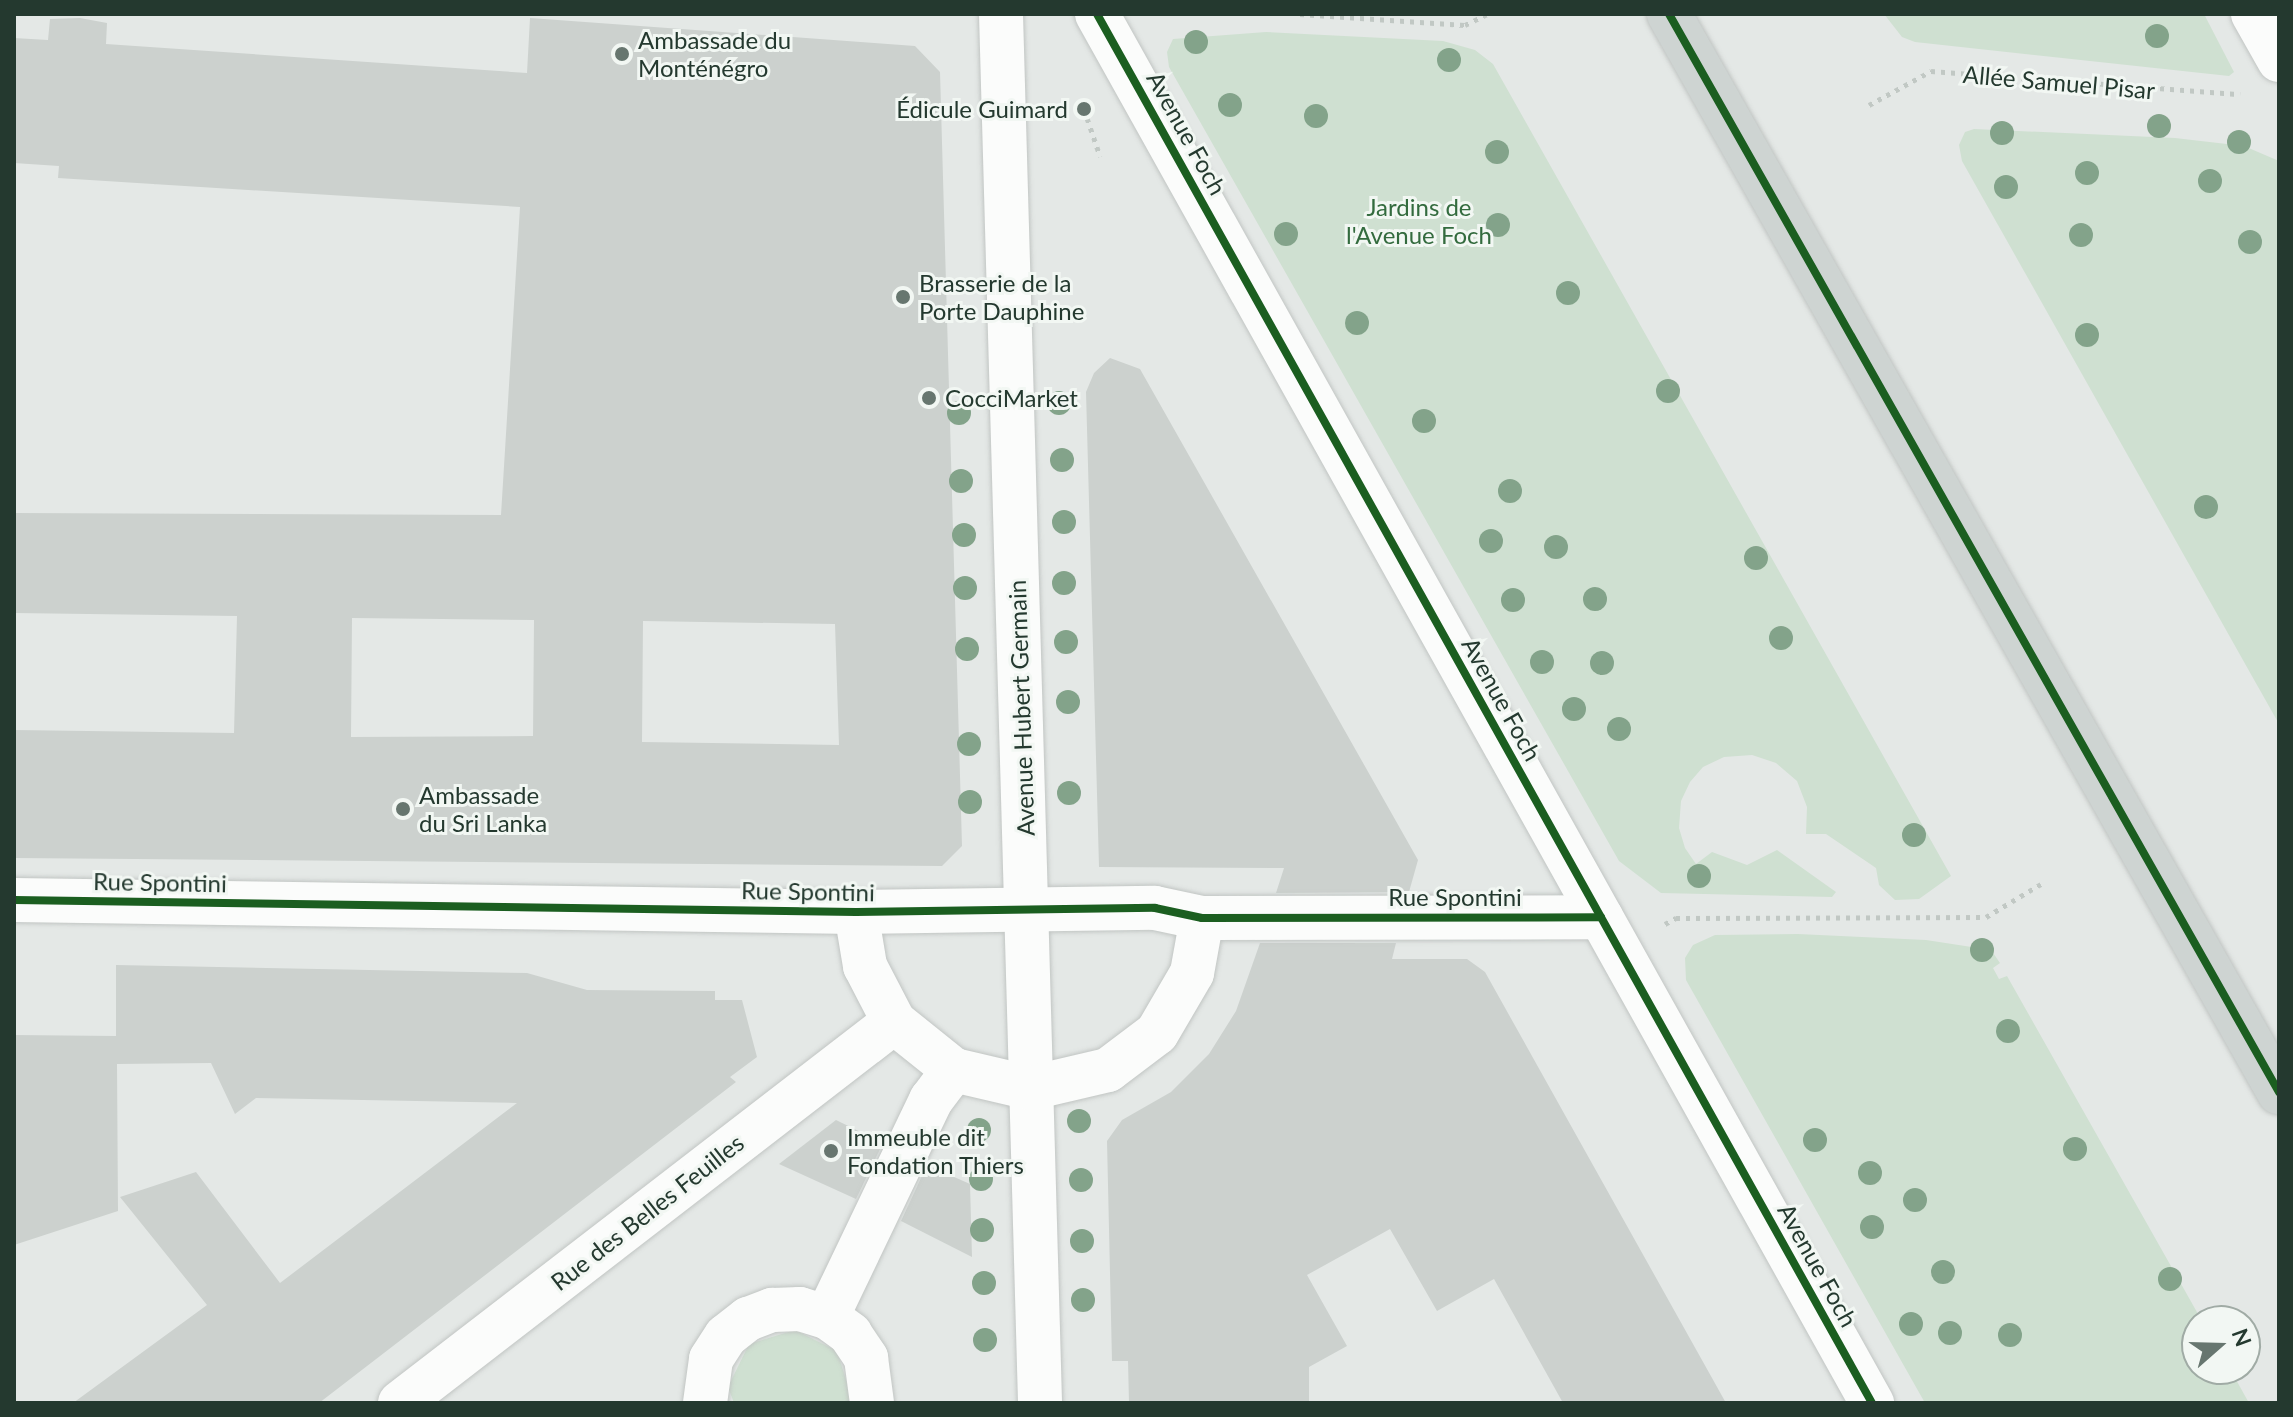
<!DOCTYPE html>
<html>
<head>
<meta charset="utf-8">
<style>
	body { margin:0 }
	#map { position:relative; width:2293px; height:1417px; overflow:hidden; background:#e4e8e6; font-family:Lato,sans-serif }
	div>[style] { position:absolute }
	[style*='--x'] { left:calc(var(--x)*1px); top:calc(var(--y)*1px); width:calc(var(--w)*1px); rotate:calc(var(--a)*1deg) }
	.green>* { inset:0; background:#cfe0d1 }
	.building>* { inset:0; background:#ccd1ce }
	.path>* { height:5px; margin-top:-2.5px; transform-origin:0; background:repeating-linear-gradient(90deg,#c1c8c4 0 4px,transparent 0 10px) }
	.roads { filter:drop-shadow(0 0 2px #c1c5c3) drop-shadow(0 0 2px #c1c5c3) }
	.minor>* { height:44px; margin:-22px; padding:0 22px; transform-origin:22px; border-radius:22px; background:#fbfcfb }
	.major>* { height:44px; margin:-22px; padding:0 22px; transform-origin:22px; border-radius:22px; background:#ced4d2 }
	.cycleway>* { height:8px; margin:-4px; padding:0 4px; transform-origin:4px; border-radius:4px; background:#1b5e20 }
	.trees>* { width:24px; height:24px; margin:-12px; border-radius:50%; background:#83a38a }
	.dots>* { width:22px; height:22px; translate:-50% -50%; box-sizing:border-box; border:4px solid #f2f7f3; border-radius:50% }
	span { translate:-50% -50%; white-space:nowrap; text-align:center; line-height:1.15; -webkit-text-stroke:6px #f2f7f3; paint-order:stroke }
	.poi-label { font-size:24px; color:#24392f }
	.left { translate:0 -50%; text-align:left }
	.right { translate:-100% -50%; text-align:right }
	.street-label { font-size:24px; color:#24392f }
	.park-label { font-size:24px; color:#336b3e }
	.frame { position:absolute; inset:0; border:16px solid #24392f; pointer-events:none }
	.north { position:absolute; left:2181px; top:1305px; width:80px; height:80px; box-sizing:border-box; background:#f2f7f3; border:2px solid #a0aba5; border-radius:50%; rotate:70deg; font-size:22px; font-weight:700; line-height:32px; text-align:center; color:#24392f }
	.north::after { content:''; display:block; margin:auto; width:28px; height:36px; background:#67766f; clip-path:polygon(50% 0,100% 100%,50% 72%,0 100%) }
</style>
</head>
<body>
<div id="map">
	<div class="green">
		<i style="clip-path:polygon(1884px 14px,2204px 14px,2234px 72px,2229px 76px,1915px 42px,1902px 37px)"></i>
		<i style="clip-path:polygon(1266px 32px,1443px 41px,1475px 50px,1493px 64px,1951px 876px,1919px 899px,1895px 900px,1879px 885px,1876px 868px,1826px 834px,1806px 834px,1807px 807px,1797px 781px,1776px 763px,1752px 755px,1724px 757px,1703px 767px,1690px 782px,1681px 801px,1679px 828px,1685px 848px,1696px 864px,1712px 852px,1747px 865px,1777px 850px,1836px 892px,1832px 897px,1661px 893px,1619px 861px,1169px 67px,1167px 52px,1173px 39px)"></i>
		<i style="clip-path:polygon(1974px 129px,2175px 138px,2244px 146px,2279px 161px,2279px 724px,1962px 161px,1959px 145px,1965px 132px)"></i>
		<i style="clip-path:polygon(1798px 934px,1926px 940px,1991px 950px,2000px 963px,1993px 968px,1999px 979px,2007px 976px,2202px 1321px,2197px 1321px,2197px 1369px,2230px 1369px,2249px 1403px,1925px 1403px,1686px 980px,1685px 958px,1693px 945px,1715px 935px)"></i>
		<i style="clip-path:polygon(795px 1330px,837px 1351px,851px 1396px,848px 1403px,734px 1403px,728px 1387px,749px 1344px)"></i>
	</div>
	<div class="building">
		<i style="clip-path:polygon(evenodd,80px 18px,107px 23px,106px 44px,527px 73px,530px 18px,915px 46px,940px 72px,962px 846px,942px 866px,14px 858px,14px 730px,234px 733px,237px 616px,14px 613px,14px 513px,501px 515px,520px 207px,58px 178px,59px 166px,14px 163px,14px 38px,48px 40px,50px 19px,80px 18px,352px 618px,534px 620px,533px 736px,351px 737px,352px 618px,80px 18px,643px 621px,835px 624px,839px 745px,642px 742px,643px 621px)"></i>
		<i style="clip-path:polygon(1110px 358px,1140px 369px,1418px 860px,1409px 892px,1276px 893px,1284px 868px,1099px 867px,1086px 392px,1094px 373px)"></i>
		<i style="clip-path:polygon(1260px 943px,1396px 943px,1392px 959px,1467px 959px,1485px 972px,1726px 1403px,1563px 1403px,1494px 1279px,1437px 1311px,1390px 1229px,1307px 1275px,1347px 1346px,1309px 1367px,1309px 1403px,1129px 1403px,1128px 1361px,1112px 1361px,1107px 1141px,1122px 1120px,1171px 1092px,1209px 1054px,1236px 1011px)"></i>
		<i style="clip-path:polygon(116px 965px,527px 973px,587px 990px,715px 991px,715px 1000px,742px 1000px,757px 1057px,730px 1077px,736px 1082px,319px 1403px,73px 1403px,207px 1305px,120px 1197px,196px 1172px,280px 1283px,517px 1103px,256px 1098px,235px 1114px,211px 1063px,117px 1064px,118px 1211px,14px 1245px,14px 1035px,116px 1036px)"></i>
		<i style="clip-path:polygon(836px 1120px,883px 1143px,856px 1199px,779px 1164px)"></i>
		<i style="clip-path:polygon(927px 1165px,970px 1184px,972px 1257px,901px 1221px)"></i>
	</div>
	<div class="path">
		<i style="--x:1300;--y:14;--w:165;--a:3.8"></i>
		<i style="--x:1465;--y:25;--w:25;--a:-26"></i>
		<i style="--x:1869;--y:105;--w:71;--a:-28.7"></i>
		<i style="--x:1931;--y:71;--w:310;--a:4.3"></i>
		<i style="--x:1084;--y:109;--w:50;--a:71.2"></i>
		<i style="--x:1665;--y:924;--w:13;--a:-29"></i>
		<i style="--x:1676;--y:918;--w:310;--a:-0.2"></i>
		<i style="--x:1986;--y:917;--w:64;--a:-31"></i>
	</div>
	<div class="roads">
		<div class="minor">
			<i style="--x:1001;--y:14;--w:1390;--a:88.39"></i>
			<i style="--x:1097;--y:14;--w:1591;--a:60.84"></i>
			<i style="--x:2253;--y:14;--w:53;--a:60.5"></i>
			<i style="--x:14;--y:900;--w:842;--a:0.82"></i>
			<i style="--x:856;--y:912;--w:299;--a:-0.8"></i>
			<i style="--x:1155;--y:908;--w:48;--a:12"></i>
			<i style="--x:1202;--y:918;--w:399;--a:-0.1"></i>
			<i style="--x:856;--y:912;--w:55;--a:80.5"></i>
			<i style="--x:865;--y:966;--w:63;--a:62.6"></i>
			<i style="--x:894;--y:1022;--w:77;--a:38.7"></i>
			<i style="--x:954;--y:1070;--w:79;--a:13.2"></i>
			<i style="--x:1031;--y:1088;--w:79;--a:-13.2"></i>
			<i style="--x:1108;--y:1070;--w:61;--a:-37.1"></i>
			<i style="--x:1157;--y:1033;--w:69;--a:-59.7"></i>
			<i style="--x:1192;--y:973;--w:56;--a:-79.7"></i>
			<i style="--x:827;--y:1317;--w:241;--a:-64.4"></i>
			<i style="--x:931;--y:1100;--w:38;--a:-53"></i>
			<i style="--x:400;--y:1403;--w:624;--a:-37.64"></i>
			<i style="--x:705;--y:1403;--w:44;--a:-82.2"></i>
			<i style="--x:711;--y:1359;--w:27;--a:-57"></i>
			<i style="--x:726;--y:1336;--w:28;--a:-38"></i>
			<i style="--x:748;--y:1319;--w:26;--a:-21"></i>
			<i style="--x:772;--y:1310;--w:28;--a:-2"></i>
			<i style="--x:800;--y:1309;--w:28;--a:17"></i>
			<i style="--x:827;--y:1317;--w:29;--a:36"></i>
			<i style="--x:850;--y:1334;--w:29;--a:56"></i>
			<i style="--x:866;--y:1358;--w:45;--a:82.4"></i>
		</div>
		<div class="major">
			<i style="--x:1669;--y:14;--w:1239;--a:60.5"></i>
		</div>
	</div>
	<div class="cycleway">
		<i style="--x:1097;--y:14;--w:1591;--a:60.84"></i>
		<i style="--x:1669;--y:14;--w:1239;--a:60.5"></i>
		<i style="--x:14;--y:900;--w:842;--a:0.82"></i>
		<i style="--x:856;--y:912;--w:299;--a:-0.8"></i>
		<i style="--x:1155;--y:908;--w:48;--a:12"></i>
		<i style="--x:1202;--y:918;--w:399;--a:-0.1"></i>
	</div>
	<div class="trees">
		<i style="left:2157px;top:36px"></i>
		<i style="left:1196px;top:42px"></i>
		<i style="left:1449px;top:60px"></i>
		<i style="left:1230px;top:105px"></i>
		<i style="left:1316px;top:116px"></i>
		<i style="left:2159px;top:126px"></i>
		<i style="left:2002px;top:133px"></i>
		<i style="left:2239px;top:142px"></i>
		<i style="left:1497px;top:152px"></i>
		<i style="left:2087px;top:173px"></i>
		<i style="left:2210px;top:181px"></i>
		<i style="left:2006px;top:187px"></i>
		<i style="left:1498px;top:225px"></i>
		<i style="left:1286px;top:234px"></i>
		<i style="left:2081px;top:235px"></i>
		<i style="left:2250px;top:242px"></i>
		<i style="left:1568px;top:293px"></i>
		<i style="left:1357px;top:323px"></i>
		<i style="left:2087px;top:335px"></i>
		<i style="left:1668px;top:391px"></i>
		<i style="left:1059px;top:403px"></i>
		<i style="left:959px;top:413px"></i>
		<i style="left:1424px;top:421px"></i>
		<i style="left:1062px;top:460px"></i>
		<i style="left:961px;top:481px"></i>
		<i style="left:1510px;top:491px"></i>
		<i style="left:2206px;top:507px"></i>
		<i style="left:1064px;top:522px"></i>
		<i style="left:964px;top:535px"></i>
		<i style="left:1491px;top:541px"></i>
		<i style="left:1556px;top:547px"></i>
		<i style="left:1756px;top:558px"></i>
		<i style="left:1064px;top:583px"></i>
		<i style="left:965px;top:588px"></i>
		<i style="left:1595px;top:599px"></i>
		<i style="left:1513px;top:600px"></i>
		<i style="left:1781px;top:638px"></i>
		<i style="left:1066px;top:642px"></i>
		<i style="left:967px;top:649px"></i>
		<i style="left:1542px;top:662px"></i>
		<i style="left:1602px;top:663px"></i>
		<i style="left:1068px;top:702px"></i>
		<i style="left:1574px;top:709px"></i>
		<i style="left:1619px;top:729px"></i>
		<i style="left:969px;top:744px"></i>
		<i style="left:1069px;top:793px"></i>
		<i style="left:970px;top:802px"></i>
		<i style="left:1914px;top:835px"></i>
		<i style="left:1699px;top:876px"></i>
		<i style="left:1982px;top:950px"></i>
		<i style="left:2008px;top:1031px"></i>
		<i style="left:1079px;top:1121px"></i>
		<i style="left:979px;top:1130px"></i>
		<i style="left:1815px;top:1140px"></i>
		<i style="left:2075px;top:1149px"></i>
		<i style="left:1870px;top:1173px"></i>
		<i style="left:981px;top:1179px"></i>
		<i style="left:1081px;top:1180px"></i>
		<i style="left:1915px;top:1200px"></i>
		<i style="left:1872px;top:1227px"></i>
		<i style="left:982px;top:1230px"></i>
		<i style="left:1082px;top:1241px"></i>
		<i style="left:1943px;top:1272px"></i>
		<i style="left:2170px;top:1279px"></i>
		<i style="left:984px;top:1283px"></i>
		<i style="left:1083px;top:1300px"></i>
		<i style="left:1911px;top:1324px"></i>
		<i style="left:1950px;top:1333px"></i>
		<i style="left:2010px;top:1335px"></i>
		<i style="left:985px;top:1340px"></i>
	</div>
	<div class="dots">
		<i style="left:622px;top:54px;background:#67766f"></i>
		<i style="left:1084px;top:109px;background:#67766f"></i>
		<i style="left:903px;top:297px;background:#67766f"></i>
		<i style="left:929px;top:398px;background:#67766f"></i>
		<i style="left:403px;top:809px;background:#67766f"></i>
		<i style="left:831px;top:1151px;background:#67766f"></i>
	</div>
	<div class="poi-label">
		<span class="left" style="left:638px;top:54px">Ambassade du<br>Monténégro</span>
		<span class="right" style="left:1068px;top:109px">Édicule Guimard</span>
		<span class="left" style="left:919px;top:297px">Brasserie de la<br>Porte Dauphine</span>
		<span class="left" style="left:945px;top:398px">CocciMarket</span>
		<span class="left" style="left:419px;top:809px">Ambassade<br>du Sri Lanka</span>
		<span class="left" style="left:847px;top:1151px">Immeuble dit<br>Fondation Thiers</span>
	</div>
	<div class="street-label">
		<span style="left:2059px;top:82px;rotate:5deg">Allée Samuel Pisar</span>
		<span style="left:1187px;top:133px;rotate:61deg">Avenue Foch</span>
		<span style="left:1502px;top:699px;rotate:61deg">Avenue Foch</span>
		<span style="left:1021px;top:708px;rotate:-92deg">Avenue Hubert Germain</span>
		<span style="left:160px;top:882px;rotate:1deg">Rue Spontini</span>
		<span style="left:808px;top:891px;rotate:1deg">Rue Spontini</span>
		<span style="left:1455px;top:897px">Rue Spontini</span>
		<span style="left:647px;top:1212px;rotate:-38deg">Rue des Belles Feuilles</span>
		<span style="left:1818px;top:1265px;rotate:61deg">Avenue Foch</span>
	</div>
	<div class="park-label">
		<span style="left:1419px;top:221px">Jardins de<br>l'Avenue Foch</span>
	</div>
	<div class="frame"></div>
	<div class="north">N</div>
</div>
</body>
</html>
